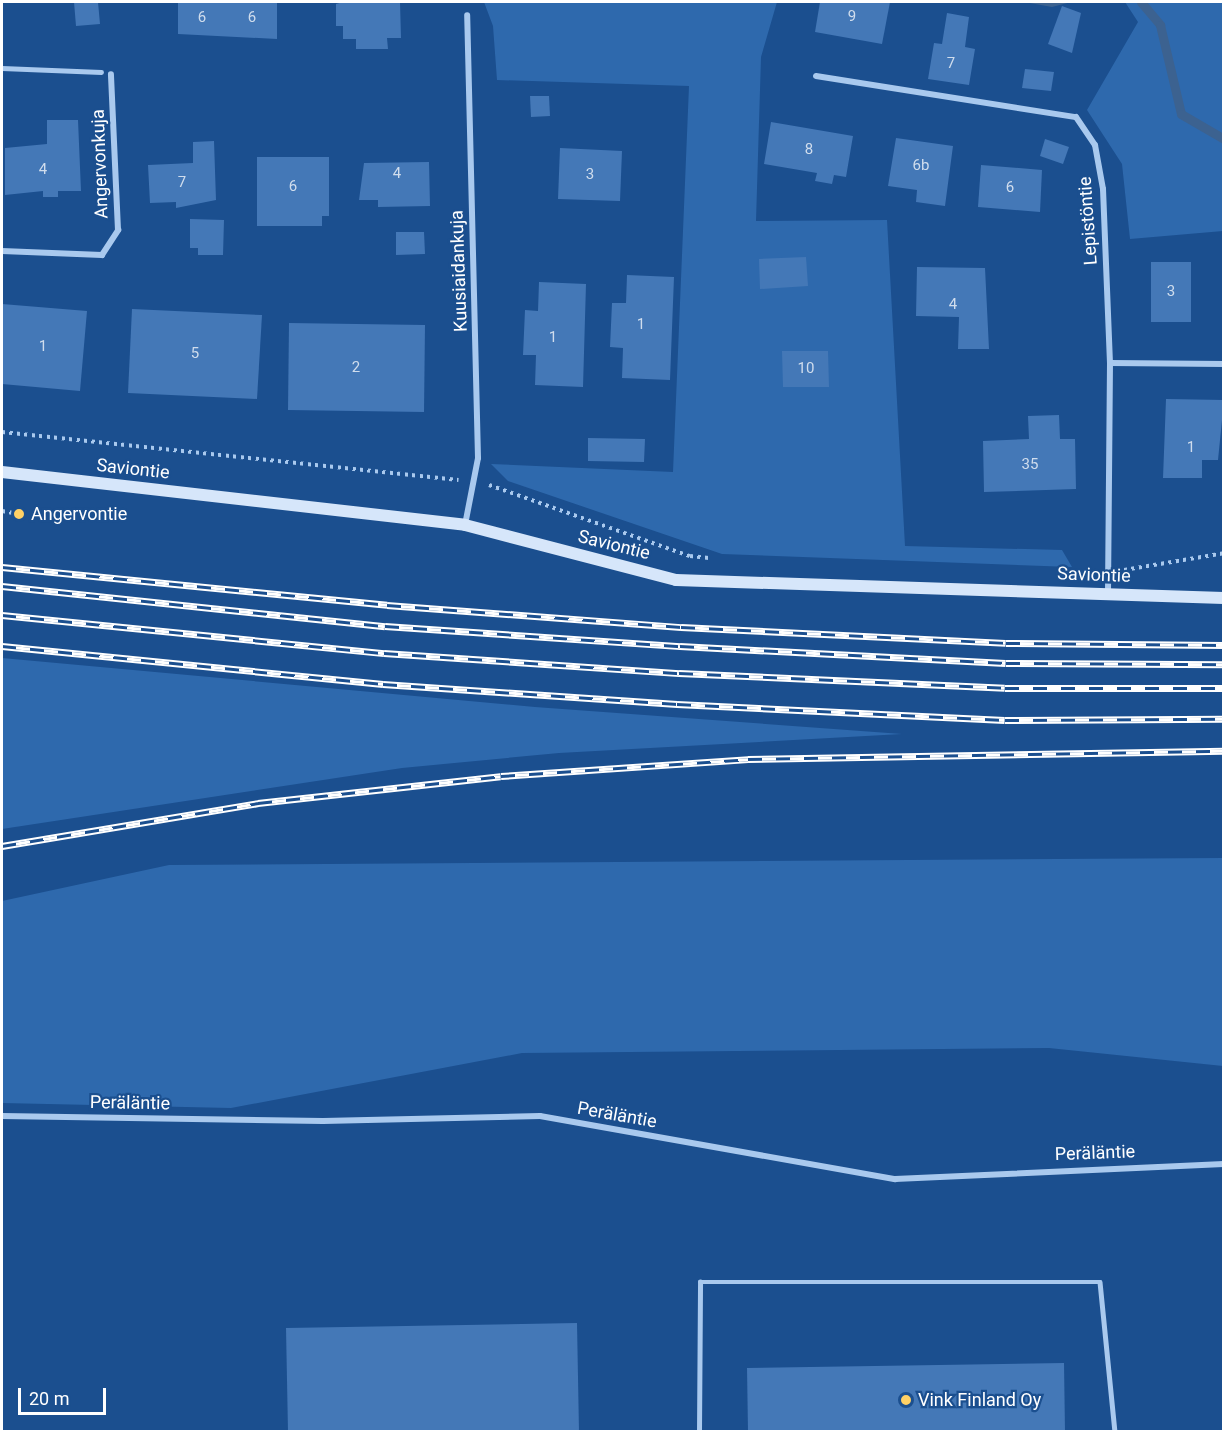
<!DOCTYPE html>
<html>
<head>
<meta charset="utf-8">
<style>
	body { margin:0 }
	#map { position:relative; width:1225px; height:1433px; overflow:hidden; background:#1b4f8f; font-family:Roboto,sans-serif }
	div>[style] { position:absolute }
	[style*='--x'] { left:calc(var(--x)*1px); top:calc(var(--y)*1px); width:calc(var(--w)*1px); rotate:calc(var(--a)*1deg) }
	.green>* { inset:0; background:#2e69ad }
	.water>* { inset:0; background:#3c6290 }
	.stream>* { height:9px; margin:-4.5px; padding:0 4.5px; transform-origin:4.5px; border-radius:4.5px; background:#3c6290 }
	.building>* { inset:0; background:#4478b7 }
	.path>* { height:4px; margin-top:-2px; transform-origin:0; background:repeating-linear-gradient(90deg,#a9c9ee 0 3px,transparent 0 7.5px) }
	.lane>* { height:4.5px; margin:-2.25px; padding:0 2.25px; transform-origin:2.25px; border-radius:2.25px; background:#a9c9ee }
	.street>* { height:6px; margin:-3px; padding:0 3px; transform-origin:3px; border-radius:3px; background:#a9c9ee }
	.secondary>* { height:12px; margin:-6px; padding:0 6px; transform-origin:6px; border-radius:6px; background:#d6e6fa }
	.rail>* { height:7px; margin-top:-3.5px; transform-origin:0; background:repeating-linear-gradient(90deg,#1b4f8f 0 14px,#fff 0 28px); box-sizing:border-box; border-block:2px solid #fff }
	.dots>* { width:16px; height:16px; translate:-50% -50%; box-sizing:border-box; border:3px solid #1b4f8f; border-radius:50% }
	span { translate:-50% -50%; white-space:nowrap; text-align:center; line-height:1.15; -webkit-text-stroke:4.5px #1b4f8f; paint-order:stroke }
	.number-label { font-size:15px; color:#d0dded }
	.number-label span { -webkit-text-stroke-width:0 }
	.street-label { font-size:18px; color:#fff }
	.poi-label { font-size:18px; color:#fff }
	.left { translate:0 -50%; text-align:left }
	.frame { position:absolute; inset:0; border:3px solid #fff; pointer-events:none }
	.scale { position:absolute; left:18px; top:1388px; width:88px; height:27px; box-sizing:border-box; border:3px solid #fff; border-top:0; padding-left:8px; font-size:18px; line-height:21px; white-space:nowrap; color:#fff; -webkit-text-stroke:4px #1b4f8f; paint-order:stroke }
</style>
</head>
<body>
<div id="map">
	<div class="green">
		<i style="clip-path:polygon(484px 2px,777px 2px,761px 57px,756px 221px,887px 220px,905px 546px,1062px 550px,1072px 567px,722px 554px,508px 481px,491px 464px,673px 472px,689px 86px,497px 80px,493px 26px)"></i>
		<i style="clip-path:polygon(1125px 2px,1223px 2px,1223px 231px,1130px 239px,1122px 164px,1087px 110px,1138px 22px)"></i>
		<i style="clip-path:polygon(2px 658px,535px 707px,902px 734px,559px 753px,402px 768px,2px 829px)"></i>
		<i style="clip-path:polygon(1223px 858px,1223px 1066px,1049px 1048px,522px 1053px,231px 1108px,2px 1103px,2px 901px,169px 865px)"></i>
	</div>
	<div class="water">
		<i style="clip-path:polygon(1024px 2px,1071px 2px,1052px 7px)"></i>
	</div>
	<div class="stream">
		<i style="--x:1141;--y:2;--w:30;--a:50"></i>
		<i style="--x:1160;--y:25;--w:91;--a:76.7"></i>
		<i style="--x:1181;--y:114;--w:50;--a:30.2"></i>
	</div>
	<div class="building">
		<i style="clip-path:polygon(74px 2px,98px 2px,100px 24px,76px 26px)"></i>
		<i style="clip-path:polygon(178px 2px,277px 2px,277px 39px,178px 34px)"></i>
		<i style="clip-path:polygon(343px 2px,400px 2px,401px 38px,387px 38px,388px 49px,356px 49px,356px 39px,343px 39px,343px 26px,336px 26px,336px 4px)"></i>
		<i style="clip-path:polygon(820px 2px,890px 2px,882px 44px,815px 32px)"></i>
		<i style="clip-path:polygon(1062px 6px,1081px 13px,1072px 53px,1048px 44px)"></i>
		<i style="clip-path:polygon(947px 13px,969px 17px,965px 47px,975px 49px,969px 85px,928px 79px,934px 43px,942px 44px)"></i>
		<i style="clip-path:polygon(1025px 69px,1054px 72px,1051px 91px,1022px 88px)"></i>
		<i style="clip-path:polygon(530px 96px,549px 96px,550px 116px,531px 117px)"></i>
		<i style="clip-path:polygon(47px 120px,78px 120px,81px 191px,58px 191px,58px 197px,43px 197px,43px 191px,5px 195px,5px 148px,47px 144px)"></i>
		<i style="clip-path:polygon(771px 122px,853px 136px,846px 177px,834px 175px,832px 184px,815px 181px,817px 173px,764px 164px)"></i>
		<i style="clip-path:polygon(896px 138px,953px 146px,945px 206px,916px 202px,917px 190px,888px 186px)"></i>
		<i style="clip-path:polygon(1045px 139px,1069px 147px,1063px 164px,1040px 156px)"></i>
		<i style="clip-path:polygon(214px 141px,216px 200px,176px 208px,176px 202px,150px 203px,148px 165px,193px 163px,193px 142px)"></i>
		<i style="clip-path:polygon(560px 148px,622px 151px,620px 201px,558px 199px)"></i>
		<i style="clip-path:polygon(257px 157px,329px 157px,329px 216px,322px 216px,322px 226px,257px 226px)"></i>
		<i style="clip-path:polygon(429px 162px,430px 206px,378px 207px,378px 200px,359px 200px,364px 163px)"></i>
		<i style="clip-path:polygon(981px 165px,1042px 170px,1040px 212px,978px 207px)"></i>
		<i style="clip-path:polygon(190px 219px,224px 220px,223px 255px,198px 255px,198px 248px,190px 248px)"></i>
		<i style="clip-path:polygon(396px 232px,424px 232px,425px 254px,396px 255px)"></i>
		<i style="clip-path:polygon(806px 257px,808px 286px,760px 289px,759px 259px)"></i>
		<i style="clip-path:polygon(1151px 262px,1191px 262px,1191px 322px,1151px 322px)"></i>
		<i style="clip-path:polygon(917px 267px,985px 268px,989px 349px,958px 349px,959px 317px,916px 316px)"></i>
		<i style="clip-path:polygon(627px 275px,674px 277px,670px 380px,622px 378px,623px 348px,610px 347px,612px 303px,626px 303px)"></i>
		<i style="clip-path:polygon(539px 282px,586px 284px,583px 387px,535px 385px,536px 355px,523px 355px,525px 310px,538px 311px)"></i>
		<i style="clip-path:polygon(2px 304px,87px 311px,80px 391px,2px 384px)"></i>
		<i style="clip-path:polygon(132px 309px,262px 315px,257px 399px,128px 393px)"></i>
		<i style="clip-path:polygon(289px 323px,425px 325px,424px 412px,288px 410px)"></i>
		<i style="clip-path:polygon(782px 351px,828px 351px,829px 387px,783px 387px)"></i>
		<i style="clip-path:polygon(1166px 399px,1224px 400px,1218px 460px,1202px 460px,1202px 478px,1163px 478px)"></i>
		<i style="clip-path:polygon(1059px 415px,1060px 439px,1075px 439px,1076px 489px,984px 492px,983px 441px,1029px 439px,1028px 416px)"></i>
		<i style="clip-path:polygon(588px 438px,645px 439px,644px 462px,588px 461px)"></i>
		<i style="clip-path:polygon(577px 1323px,579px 1432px,288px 1432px,286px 1328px)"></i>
		<i style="clip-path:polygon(1064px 1363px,1065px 1432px,748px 1432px,747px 1368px)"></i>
	</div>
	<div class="path">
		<i style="--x:2;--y:432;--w:459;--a:6"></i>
		<i style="--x:489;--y:485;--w:213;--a:19.5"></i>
		<i style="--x:690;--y:556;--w:19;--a:6"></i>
		<i style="--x:2;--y:511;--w:17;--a:10"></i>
		<i style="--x:1124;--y:570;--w:101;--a:-9.6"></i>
	</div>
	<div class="lane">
		<i style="--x:2;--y:68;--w:99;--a:2.3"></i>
		<i style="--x:699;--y:1432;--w:150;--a:-89.6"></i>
		<i style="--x:700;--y:1282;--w:400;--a:0"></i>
		<i style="--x:1100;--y:1282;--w:151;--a:84.3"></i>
	</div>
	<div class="street">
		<i style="--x:816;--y:76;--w:263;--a:9"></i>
		<i style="--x:1076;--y:117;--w:34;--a:56"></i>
		<i style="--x:1095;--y:145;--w:45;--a:79.7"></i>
		<i style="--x:1103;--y:189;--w:174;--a:87.7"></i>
		<i style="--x:1110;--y:363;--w:230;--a:90.5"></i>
		<i style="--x:2;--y:251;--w:100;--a:2.3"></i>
		<i style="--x:102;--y:255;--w:30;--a:-57"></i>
		<i style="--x:118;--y:230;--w:156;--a:-92.6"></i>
		<i style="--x:1110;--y:363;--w:114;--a:0.5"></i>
		<i style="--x:465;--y:525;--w:68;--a:-79"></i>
		<i style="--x:478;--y:458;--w:443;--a:-91.4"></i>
		<i style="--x:2;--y:1116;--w:321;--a:0.9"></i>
		<i style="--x:323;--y:1121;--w:217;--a:-1.3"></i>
		<i style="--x:540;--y:1116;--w:361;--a:10.1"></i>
		<i style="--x:895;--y:1179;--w:329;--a:-2.6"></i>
	</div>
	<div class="secondary">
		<i style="--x:2;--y:472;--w:466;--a:6.5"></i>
		<i style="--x:465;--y:525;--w:218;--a:14.6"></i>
		<i style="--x:676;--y:580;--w:548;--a:1.88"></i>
	</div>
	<div class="rail">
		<i style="--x:2;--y:567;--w:387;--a:5.6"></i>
		<i style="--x:387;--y:605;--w:295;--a:4.3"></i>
		<i style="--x:681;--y:627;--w:325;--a:2.8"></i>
		<i style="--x:1006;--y:643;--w:218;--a:0.5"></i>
		<i style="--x:2;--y:586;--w:385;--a:6"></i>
		<i style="--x:385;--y:626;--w:296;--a:3.9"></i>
		<i style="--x:680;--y:646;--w:326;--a:3"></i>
		<i style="--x:1006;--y:663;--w:218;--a:0.3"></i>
		<i style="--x:2;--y:615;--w:384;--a:5.7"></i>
		<i style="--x:384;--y:653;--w:296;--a:3.9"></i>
		<i style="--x:679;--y:673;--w:326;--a:2.6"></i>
		<i style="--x:1005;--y:688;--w:219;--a:0"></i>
		<i style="--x:2;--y:646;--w:383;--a:5.7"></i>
		<i style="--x:383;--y:684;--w:295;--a:3.9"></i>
		<i style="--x:677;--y:704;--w:328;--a:2.8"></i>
		<i style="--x:1005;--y:720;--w:219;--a:-0.3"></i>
		<i style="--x:2;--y:846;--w:260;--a:-9.5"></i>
		<i style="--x:258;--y:803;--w:244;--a:-6.3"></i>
		<i style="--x:501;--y:776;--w:248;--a:-3.9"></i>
		<i style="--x:748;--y:759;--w:476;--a:-1"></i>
	</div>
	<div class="dots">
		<i style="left:19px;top:514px;background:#ffd166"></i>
		<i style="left:906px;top:1400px;background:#ffd166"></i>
	</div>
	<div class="number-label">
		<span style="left:852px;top:17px">9</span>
		<span style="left:202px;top:18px">6</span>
		<span style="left:252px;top:18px">6</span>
		<span style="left:951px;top:64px">7</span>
		<span style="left:809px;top:150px">8</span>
		<span style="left:921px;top:166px">6b</span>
		<span style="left:43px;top:170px">4</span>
		<span style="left:397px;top:174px">4</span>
		<span style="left:590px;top:175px">3</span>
		<span style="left:182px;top:183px">7</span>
		<span style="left:293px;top:187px">6</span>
		<span style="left:1010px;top:188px">6</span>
		<span style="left:1171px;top:292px">3</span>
		<span style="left:953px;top:305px">4</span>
		<span style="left:641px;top:325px">1</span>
		<span style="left:553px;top:338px">1</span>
		<span style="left:43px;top:347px">1</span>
		<span style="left:195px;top:354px">5</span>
		<span style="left:356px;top:368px">2</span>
		<span style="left:806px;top:369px">10</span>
		<span style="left:1191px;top:448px">1</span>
		<span style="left:1030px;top:465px">35</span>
	</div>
	<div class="street-label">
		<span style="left:100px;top:164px;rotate:-92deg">Angervonkuja</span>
		<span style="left:1088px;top:221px;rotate:-94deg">Lepistöntie</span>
		<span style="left:459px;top:271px;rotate:-92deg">Kuusiaidankuja</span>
		<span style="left:133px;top:469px;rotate:6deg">Saviontie</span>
		<span style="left:614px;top:545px;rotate:14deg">Saviontie</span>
		<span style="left:1094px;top:575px;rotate:2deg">Saviontie</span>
		<span style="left:130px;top:1103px;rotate:1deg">Peräläntie</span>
		<span style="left:617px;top:1115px;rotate:10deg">Peräläntie</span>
		<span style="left:1095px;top:1153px;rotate:-2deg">Peräläntie</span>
	</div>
	<div class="poi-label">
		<span class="left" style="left:31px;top:514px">Angervontie</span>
		<span class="left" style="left:918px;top:1400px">Vink Finland Oy</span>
	</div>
	<div class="frame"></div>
	<div class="scale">20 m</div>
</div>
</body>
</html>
